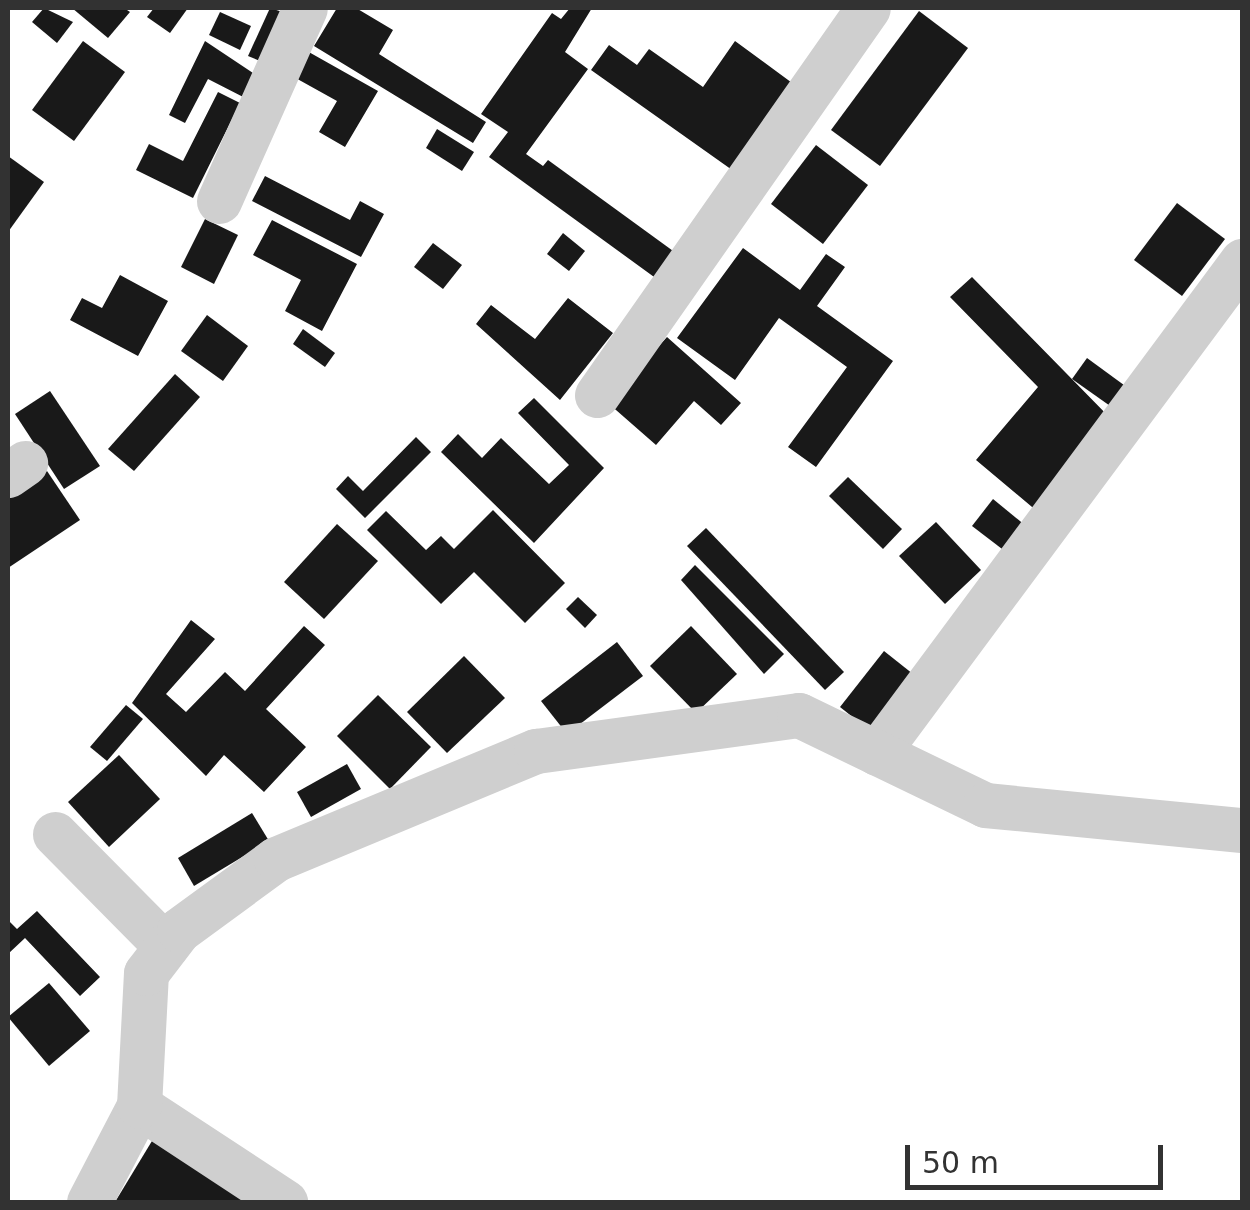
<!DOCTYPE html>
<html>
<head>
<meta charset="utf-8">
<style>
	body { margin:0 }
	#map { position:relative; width:1250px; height:1210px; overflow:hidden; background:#fff; font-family:"DejaVu Sans",sans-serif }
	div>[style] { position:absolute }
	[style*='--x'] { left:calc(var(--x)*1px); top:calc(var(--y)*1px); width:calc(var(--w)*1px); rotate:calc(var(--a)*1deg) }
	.building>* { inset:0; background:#191919 }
	.minor>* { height:45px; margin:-22.5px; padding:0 22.5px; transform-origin:22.5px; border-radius:22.5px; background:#cfcfcf }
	span { translate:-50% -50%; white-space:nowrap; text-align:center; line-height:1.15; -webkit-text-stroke:10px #fff; paint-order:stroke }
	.frame { position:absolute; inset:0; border:10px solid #323232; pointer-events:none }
	.scale { position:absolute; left:905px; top:1145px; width:258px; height:45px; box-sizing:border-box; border:5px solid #323232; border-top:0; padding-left:12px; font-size:30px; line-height:35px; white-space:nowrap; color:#323232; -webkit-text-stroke:8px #fff; paint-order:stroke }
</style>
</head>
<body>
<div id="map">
	<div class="building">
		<i style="clip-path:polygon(44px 8px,73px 22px,57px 43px,32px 22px)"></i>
		<i style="clip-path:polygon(72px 8px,124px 8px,130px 12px,108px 38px)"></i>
		<i style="clip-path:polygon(154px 8px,188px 8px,170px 33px,147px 17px)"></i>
		<i style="clip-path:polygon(270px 8px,289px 14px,267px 64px,248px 56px)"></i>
		<i style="clip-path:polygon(337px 8px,356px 8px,393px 30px,379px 54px,486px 122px,473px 143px,314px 46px)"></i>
		<i style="clip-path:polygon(570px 8px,592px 8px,565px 52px,588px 69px,526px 154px,543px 166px,548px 160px,680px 256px,661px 282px,489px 157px,508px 132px,481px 114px,552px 13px,561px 19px)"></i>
		<i style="clip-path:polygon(919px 11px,968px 48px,880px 166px,831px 130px)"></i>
		<i style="clip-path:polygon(220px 12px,251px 26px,240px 50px,209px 35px)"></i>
		<i style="clip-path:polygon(83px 41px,125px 72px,74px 141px,32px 110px)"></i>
		<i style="clip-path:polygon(205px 41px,262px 79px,251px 101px,208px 79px,185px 123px,169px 115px)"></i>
		<i style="clip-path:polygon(735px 41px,803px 91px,742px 177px,591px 70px,609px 45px,637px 65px,649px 49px,703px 87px)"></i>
		<i style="clip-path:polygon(307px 51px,378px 91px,345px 147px,319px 132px,337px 101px,292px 76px)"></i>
		<i style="clip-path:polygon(218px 92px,240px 103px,193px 198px,136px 170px,149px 144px,183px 161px)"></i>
		<i style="clip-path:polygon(437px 129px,474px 152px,462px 171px,426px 148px)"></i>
		<i style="clip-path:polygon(816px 145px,868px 185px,823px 244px,771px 204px)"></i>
		<i style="clip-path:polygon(8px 156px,44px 182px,8px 232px)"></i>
		<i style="clip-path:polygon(265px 176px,350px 220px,360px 201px,384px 214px,361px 257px,252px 201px)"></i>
		<i style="clip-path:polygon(1177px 203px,1225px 239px,1182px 296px,1134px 260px)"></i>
		<i style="clip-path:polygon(205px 219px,238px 235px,214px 284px,181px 267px)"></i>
		<i style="clip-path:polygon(272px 220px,357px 264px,322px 331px,285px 311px,301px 280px,253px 255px)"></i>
		<i style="clip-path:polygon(563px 233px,585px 251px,569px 271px,547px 254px)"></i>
		<i style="clip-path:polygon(433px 243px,462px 265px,443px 289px,414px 267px)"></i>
		<i style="clip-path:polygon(743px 248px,800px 290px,826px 254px,845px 267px,817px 306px,893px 361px,816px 467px,788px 447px,847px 367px,779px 318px,735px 380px,677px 338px)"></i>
		<i style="clip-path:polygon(120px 275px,168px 301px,138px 356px,70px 320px,82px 298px,102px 308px)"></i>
		<i style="clip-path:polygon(972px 277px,1115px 423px,1038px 512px,976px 460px,1038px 387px,950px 297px)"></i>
		<i style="clip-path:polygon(568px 298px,613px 333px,560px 400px,476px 324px,491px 305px,535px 339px)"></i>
		<i style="clip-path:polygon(207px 315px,248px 346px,223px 381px,181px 351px)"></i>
		<i style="clip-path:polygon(303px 329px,335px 353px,325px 367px,293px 344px)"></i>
		<i style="clip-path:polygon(667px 337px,741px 403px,721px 425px,694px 401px,656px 445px,608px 403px)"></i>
		<i style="clip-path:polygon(1087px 358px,1128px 388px,1113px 408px,1072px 379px)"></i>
		<i style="clip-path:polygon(175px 374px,200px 397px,134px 471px,108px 449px)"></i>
		<i style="clip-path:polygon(50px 391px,100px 466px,64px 489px,15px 414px)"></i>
		<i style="clip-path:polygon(534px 398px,604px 468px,534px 543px,441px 452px,458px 434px,482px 458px,501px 438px,549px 484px,569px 465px,518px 413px)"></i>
		<i style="clip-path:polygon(416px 437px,431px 452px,365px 518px,336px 489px,348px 476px,363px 491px)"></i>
		<i style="clip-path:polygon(47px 471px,80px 520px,8px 568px,8px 497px)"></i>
		<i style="clip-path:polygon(848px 477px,902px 529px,883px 549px,829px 496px)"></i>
		<i style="clip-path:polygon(993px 499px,1026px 526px,1006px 552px,972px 526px)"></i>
		<i style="clip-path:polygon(493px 510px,565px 583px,525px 623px,474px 572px,441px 604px,367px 530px,386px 511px,426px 550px,441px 536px,454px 549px)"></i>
		<i style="clip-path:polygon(936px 522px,981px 570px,945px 604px,899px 556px)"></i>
		<i style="clip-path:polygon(337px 524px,378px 561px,324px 619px,284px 582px)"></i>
		<i style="clip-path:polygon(706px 528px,844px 672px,825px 690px,687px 546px)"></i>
		<i style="clip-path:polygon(695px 565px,784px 654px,764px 674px,681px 580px)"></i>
		<i style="clip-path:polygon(578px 597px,597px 615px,585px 628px,566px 609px)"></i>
		<i style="clip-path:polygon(191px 620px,215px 639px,166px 694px,186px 712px,225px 672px,245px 691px,304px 626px,325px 645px,266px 709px,306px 747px,264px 792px,224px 755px,206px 776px,132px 703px)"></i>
		<i style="clip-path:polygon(691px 626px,737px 674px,696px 713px,650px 666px)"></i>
		<i style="clip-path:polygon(617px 642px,643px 676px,567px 734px,541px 701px)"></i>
		<i style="clip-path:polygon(884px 651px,918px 678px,874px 734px,840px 707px)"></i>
		<i style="clip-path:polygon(464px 656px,505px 698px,447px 753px,407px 712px)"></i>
		<i style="clip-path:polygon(378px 695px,431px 747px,390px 789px,337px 736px)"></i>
		<i style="clip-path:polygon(126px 705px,143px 719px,107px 761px,90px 747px)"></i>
		<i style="clip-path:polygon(119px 755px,160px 799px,109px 847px,68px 802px)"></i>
		<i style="clip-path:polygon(347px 764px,361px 789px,311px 817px,297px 792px)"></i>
		<i style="clip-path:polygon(252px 813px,269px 841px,194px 886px,178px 858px)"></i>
		<i style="clip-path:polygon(37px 911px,100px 977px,80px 996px,25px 938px,8px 954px,8px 920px,17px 929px)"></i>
		<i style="clip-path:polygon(49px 983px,90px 1031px,49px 1066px,8px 1017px)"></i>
		<i style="clip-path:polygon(155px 1136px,257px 1202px,115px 1202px)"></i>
	</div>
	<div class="minor">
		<i style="--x:219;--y:201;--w:211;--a:-66"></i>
		<i style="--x:597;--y:395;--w:472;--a:-55"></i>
		<i style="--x:8;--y:475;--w:21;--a:-35"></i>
		<i style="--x:877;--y:753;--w:613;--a:-53.43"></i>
		<i style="--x:55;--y:834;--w:158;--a:45.3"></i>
		<i style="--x:139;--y:1106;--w:175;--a:33.3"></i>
		<i style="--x:89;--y:1202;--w:108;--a:-62.5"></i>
		<i style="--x:139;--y:1106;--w:133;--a:-87"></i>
		<i style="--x:146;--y:973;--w:54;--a:-52.5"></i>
		<i style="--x:179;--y:930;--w:120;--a:-36.2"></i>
		<i style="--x:276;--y:859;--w:282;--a:-22.6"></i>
		<i style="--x:536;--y:751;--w:265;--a:-7.8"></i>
		<i style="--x:799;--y:715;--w:207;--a:25.8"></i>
		<i style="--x:985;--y:805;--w:258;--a:5.6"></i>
	</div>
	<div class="frame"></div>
	<div class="scale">50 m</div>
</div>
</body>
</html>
